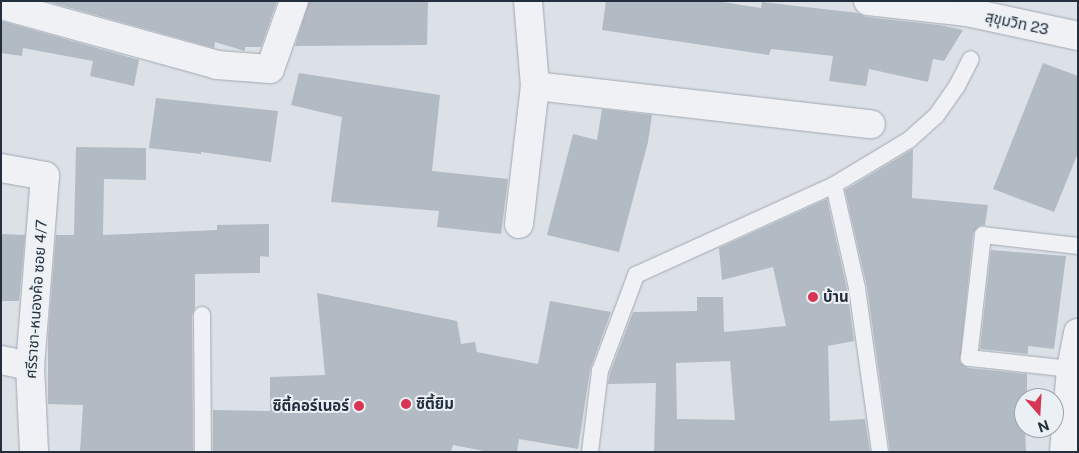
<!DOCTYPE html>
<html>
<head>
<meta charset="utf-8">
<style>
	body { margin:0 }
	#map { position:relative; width:1079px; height:453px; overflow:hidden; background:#dce1e7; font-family:"Public Sans","Noto Sans Thai",sans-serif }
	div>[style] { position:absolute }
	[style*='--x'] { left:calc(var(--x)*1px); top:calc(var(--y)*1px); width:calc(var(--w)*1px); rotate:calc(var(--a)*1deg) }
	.building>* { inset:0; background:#b2bac4 }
	.roads { filter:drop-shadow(0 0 1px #a1a8b1) drop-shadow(0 0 1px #a1a8b1) }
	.service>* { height:16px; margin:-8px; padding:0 8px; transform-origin:8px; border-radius:8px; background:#eff1f5 }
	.minor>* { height:28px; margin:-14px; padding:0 14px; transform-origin:14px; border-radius:14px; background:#eff1f5 }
	.dots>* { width:14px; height:14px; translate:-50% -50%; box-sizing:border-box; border:2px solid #ebf0f5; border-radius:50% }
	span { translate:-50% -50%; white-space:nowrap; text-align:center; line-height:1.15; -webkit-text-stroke:4px #ebf0f5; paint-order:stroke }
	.street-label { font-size:15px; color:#242f3e }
	.poi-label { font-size:15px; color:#242f3e; font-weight:700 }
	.left { translate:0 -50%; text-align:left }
	.right { translate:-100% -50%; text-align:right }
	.frame { position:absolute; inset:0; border:2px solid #242f3e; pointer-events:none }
	.north { position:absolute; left:1014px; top:388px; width:50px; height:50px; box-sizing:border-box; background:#ebf0f5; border:1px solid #9ba3ac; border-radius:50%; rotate:161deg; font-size:14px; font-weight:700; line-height:20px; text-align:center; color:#242f3e }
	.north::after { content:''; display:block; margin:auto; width:18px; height:22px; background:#d83555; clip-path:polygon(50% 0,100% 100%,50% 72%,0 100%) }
</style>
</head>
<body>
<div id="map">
	<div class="building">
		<i style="clip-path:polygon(46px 1px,277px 1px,261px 47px,245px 47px,245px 51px,215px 42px,214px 48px)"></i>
		<i style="clip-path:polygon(309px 1px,428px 1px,427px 45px,295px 46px)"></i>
		<i style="clip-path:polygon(606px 1px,716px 1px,761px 8px,762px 2px,858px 13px,866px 17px,939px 25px,963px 30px,944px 61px,933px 59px,928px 82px,869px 69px,866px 86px,829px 81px,833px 56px,771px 49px,769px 55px,602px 30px)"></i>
		<i style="clip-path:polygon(1px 21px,139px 60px,134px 86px,90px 76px,93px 61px,23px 48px,22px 56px,1px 53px)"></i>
		<i style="clip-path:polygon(1043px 63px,1078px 76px,1078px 153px,1054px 212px,993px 189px)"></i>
		<i style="clip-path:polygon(299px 73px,440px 95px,432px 171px,508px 179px,501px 234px,437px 227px,439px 211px,331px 202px,342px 117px,291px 105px)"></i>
		<i style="clip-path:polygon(156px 98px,278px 111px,271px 162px,201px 152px,201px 154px,149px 148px)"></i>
		<i style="clip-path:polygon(602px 109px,652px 115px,648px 142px,619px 252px,547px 235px,573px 134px,597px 140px)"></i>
		<i style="clip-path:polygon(76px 147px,146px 148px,146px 180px,104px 179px,103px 235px,217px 230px,217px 225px,269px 224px,269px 257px,260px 256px,260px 273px,195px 274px,195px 308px,192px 315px,193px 452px,80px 452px,83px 405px,48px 404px,48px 337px,56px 235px,74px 235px)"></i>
		<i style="clip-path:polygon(913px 149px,912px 198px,988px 205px,985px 225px,979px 226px,973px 234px,960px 362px,968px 368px,1027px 374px,1027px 398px,1024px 398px,1026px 452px,890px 452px,867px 287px,845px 190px)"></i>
		<i style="clip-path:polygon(evenodd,827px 199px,847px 290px,854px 341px,828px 346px,830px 421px,865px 419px,870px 452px,654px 452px,656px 383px,608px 384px,610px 373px,633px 312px,697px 311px,697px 297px,723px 297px,724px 332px,786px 326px,773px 267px,722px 280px,719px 248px,827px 199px,730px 361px,735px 420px,677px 419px,676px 363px,730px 361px)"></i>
		<i style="clip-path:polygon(1px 234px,25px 235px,19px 301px,1px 301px)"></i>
		<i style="clip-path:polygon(991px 250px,1066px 256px,1054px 349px,1028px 346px,1028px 354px,980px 349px)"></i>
		<i style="clip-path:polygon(317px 293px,457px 321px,461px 344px,475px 342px,477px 352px,538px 364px,550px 301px,611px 312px,590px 370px,578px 449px,519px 439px,517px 452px,489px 452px,453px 445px,451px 452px,213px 452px,213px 410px,270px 411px,270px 377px,325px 375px)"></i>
	</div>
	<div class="roads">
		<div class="service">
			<i style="--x:834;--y:185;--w:106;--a:77.4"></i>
			<i style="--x:857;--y:288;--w:166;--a:82"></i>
			<i style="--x:202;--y:315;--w:137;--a:89.6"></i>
			<i style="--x:1071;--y:369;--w:103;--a:-173.8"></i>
			<i style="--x:969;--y:358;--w:124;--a:-83.5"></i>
			<i style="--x:983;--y:235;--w:96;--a:6.6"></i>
			<i style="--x:590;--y:452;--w:82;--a:-83"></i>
			<i style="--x:600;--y:371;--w:103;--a:-69.4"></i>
			<i style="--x:636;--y:275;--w:217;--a:-24.4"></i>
			<i style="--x:834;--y:185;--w:87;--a:-31"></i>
			<i style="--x:909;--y:140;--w:36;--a:-42"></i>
			<i style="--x:936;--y:116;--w:37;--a:-55"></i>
			<i style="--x:957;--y:86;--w:30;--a:-63"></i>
		</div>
		<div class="minor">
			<i style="--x:868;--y:1;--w:100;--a:6.3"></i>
			<i style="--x:967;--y:12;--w:114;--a:12.2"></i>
			<i style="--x:1;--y:5;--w:224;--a:15.5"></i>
			<i style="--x:217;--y:65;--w:53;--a:4.3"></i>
			<i style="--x:270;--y:69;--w:72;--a:-70.6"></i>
			<i style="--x:535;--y:86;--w:338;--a:6.5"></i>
			<i style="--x:1;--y:168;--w:45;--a:10.3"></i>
			<i style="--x:45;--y:176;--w:191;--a:94.5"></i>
			<i style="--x:30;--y:366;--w:86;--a:87.3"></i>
			<i style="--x:519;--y:224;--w:139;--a:-83.4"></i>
			<i style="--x:535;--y:86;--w:85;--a:-94.7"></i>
			<i style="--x:1;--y:360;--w:30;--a:12"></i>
			<i style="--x:1064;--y:452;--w:83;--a:-85.2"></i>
			<i style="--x:1071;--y:369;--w:37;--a:-79"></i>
		</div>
	</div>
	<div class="dots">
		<i style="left:813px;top:297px;background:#d83555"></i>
		<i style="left:406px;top:404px;background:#d83555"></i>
		<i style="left:359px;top:406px;background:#d83555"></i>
	</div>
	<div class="street-label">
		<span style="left:1017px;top:23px;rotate:12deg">สุขุมวิท 23</span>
		<span style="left:36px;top:299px;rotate:-86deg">ศรีราชา-หนองค้อ ซอย 4/7</span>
	</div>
	<div class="poi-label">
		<span class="left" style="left:823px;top:297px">บ้าน</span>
		<span class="left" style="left:416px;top:404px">ซิตี้ยิม</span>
		<span class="right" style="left:349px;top:406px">ซิตี้คอร์เนอร์</span>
	</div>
	<div class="frame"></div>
	<div class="north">N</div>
</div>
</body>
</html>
